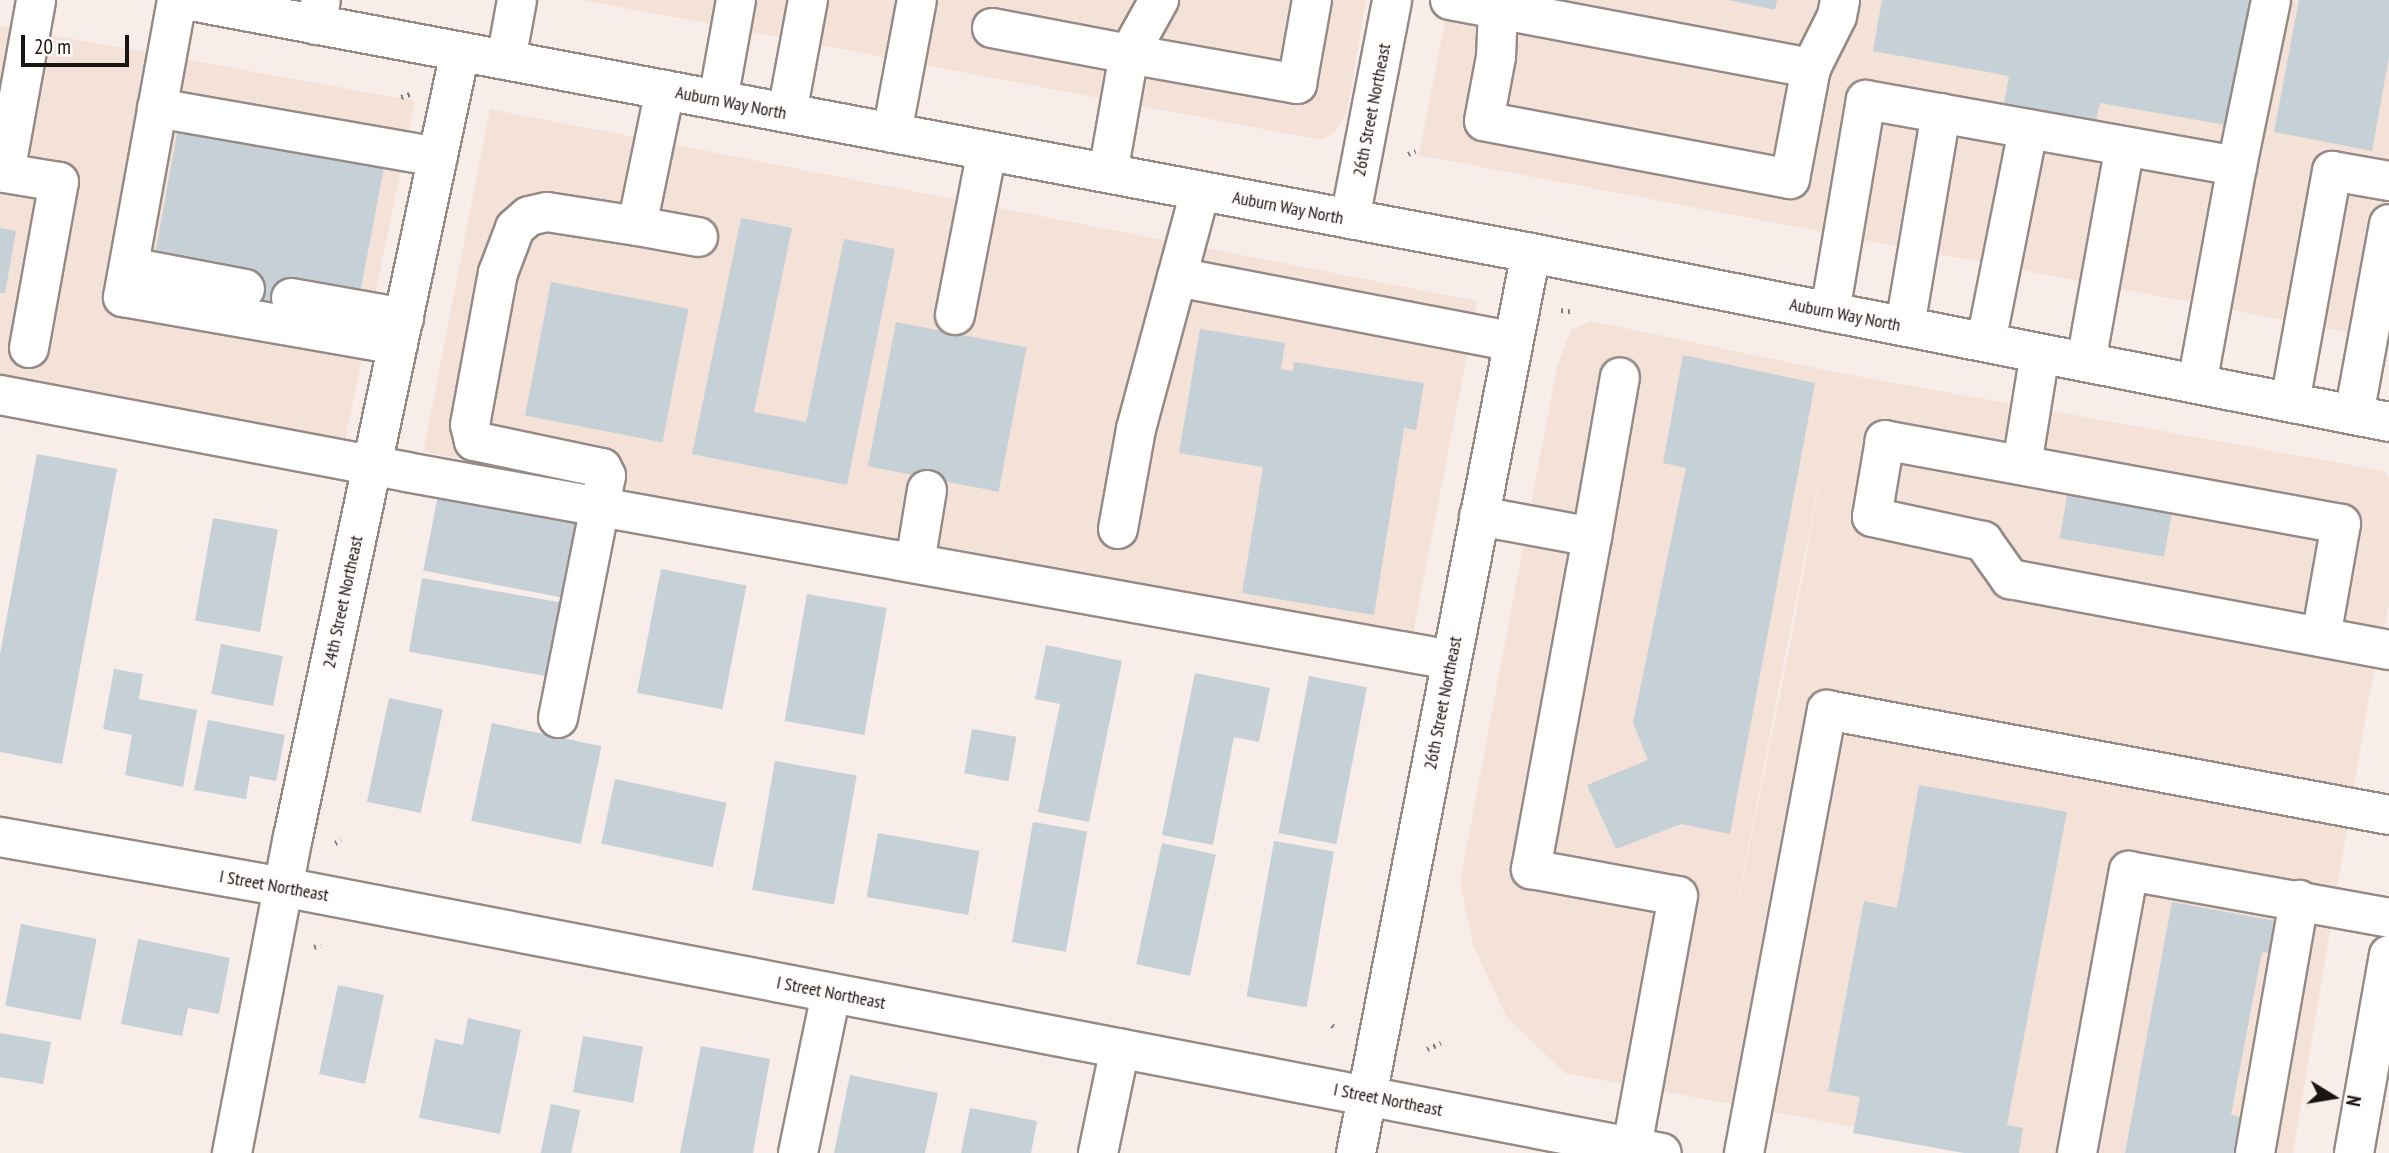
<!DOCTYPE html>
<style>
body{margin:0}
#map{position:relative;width:2389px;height:1153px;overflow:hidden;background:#f8ede8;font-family:"PT Sans Narrow",sans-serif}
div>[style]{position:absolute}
.built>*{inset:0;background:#f4e1d8;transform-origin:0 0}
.building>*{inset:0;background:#c6d0d7;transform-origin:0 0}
.path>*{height:4.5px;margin-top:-2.25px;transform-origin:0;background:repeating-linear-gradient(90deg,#837c78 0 2px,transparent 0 7px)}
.roads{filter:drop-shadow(2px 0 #958a86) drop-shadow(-2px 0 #958a86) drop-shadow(0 2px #958a86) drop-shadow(0 -2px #958a86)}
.minor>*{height:38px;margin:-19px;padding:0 19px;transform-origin:19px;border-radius:19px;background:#fff}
.major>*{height:38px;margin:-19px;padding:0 19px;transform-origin:19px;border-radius:19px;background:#fff}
span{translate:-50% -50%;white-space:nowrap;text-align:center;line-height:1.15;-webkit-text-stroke:7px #fffcfb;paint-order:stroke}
.street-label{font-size:18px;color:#181513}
.north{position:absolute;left:2298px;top:1062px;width:70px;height:70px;-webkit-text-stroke:5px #fffcfb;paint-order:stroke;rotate:101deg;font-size:19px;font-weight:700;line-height:28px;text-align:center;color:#181513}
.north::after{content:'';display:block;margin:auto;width:24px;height:32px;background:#181513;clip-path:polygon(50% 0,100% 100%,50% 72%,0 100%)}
.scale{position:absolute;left:21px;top:35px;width:108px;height:32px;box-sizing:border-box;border:4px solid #181513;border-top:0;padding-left:9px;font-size:21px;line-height:24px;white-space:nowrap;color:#181513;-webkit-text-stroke:5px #fffcfb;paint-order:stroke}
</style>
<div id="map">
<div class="built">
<i style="clip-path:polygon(583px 0,1366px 0,1347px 111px,1336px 131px,1321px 140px)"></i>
<i style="clip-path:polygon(1449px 0,2389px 0,2389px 340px,1419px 155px)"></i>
<i style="clip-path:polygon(0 26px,415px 101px,345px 440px,0 377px)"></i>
<i style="left:490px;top:109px;width:1006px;height:349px;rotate:11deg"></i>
<i style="clip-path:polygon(evenodd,1591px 321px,1840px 373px,2384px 471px,2389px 477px,2389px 604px,2370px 691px,2293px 1153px,1995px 1153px,1565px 1073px,1507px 1018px,1473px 945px,1460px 882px,1557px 367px,1571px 330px,1591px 321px,1825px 450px,1794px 625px,1728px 952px,1728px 951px,1825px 450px)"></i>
</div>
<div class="building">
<i style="clip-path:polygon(1728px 0,1777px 0,1775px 10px)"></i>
<i style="clip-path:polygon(1882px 0,2249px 0,2226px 125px,2100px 103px,2096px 120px,2004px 103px,2009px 76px,1873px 51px)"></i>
<i style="clip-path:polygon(2299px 0,2389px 0,2389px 57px,2372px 151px,2274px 132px)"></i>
<i style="clip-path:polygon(178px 128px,384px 167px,359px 299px,287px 321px,154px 260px)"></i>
<i style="clip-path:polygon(741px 218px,792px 228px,754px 412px,806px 422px,844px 239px,895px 249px,847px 485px,692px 454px)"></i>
<i style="clip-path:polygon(0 228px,16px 231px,5px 293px,0 293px)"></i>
<i style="left:551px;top:282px;width:140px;height:136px;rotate:11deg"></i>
<i style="left:896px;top:322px;width:133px;height:147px;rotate:11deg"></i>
<i style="clip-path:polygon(1200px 329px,1285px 343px,1281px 369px,1293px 371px,1294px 362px,1424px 383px,1416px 430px,1404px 428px,1374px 615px,1242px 593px,1263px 467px,1179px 453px)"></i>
<i style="clip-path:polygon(1683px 355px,1815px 383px,1730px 834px,1681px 824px,1616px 849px,1587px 785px,1648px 760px,1633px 723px,1686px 468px,1663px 463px)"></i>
<i style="clip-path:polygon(37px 454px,117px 469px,62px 764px,0 752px,0 654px)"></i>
<i style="left:2068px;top:491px;width:106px;height:48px;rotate:10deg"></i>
<i style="left:438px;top:495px;width:151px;height:77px;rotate:11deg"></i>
<i style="left:213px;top:518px;width:66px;height:104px;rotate:10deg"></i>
<i style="left:661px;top:569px;width:87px;height:126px;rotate:11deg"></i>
<i style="left:422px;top:578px;width:150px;height:75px;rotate:10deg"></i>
<i style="left:807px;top:594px;width:81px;height:129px;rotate:10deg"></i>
<i style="left:221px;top:644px;width:63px;height:51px;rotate:11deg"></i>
<i style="clip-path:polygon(1046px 645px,1122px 661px,1089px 822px,1038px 812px,1060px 704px,1035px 699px)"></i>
<i style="clip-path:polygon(114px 669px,143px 674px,139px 699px,197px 710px,183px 787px,125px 775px,132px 735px,103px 729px)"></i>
<i style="clip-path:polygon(1195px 673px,1270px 688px,1259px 742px,1234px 737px,1213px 845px,1162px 835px)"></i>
<i style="left:1309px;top:676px;width:59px;height:160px;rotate:11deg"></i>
<i style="left:389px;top:698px;width:55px;height:106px;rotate:12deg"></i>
<i style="clip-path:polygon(208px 720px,285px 735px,276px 781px,250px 776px,246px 799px,194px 790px)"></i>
<i style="left:492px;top:723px;width:112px;height:100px;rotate:12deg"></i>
<i style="left:972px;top:729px;width:45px;height:45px;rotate:10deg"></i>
<i style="left:775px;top:761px;width:83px;height:131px;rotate:10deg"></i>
<i style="left:615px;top:779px;width:114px;height:66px;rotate:12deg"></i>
<i style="clip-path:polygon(1919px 785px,2067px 812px,2007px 1125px,2023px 1128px,2019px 1153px,1964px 1153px,1853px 1133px,1860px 1097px,1828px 1091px,1864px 901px,1897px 908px)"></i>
<i style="left:1033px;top:822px;width:55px;height:122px;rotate:10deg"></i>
<i style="left:878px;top:833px;width:103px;height:65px;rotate:10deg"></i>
<i style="left:1274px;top:841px;width:61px;height:158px;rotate:10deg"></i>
<i style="left:1162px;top:843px;width:55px;height:124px;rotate:12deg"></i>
<i style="clip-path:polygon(2172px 902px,2276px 921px,2270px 953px,2262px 952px,2231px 1115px,2257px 1120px,2251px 1153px,2125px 1153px)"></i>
<i style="left:21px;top:924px;width:77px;height:83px;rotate:11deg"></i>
<i style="clip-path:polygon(138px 939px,230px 958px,219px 1014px,188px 1008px,182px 1036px,121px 1024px)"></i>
<i style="left:338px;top:985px;width:47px;height:91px;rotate:12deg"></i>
<i style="clip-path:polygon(468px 1018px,521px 1030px,500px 1134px,419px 1118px,435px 1039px,463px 1045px)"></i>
<i style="clip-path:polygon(0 1033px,51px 1042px,43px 1084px,0 1077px)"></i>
<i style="left:583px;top:1036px;width:61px;height:57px;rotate:10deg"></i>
<i style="clip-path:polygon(701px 1046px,770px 1059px,753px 1153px,680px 1153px)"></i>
<i style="clip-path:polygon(850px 1075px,938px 1093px,925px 1153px,834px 1153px)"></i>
<i style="left:551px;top:1104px;width:30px;height:50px;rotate:12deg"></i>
<i style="clip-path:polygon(970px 1108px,1037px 1121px,1031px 1153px,961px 1153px)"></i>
</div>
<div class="path">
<i style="left:401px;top:97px;width:13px;rotate:-18deg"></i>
<i style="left:1408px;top:154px;width:8px;rotate:-23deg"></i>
<i style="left:1561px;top:310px;width:12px;rotate:9deg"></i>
<i style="left:335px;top:843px;width:7px;rotate:-27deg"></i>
<i style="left:314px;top:947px;width:7px;rotate:-16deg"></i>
<i style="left:1332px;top:1025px;width:5px;rotate:37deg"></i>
<i style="left:1427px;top:1049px;width:15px;rotate:-23deg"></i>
</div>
<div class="roads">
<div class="minor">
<i style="left:177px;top:0;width:302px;rotate:100.3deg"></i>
<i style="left:123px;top:297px;width:279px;rotate:9.9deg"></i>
<i style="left:1450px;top:0;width:49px;rotate:10.6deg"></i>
<i style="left:1498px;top:9px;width:319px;rotate:10.7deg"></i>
<i style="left:1811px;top:68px;width:113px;rotate:100.7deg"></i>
<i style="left:1790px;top:179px;width:311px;rotate:-169.3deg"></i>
<i style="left:1484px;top:121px;width:65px;rotate:-79.4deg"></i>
<i style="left:1496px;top:57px;width:48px;rotate:-87.6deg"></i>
<i style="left:1498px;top:9px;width:9px;rotate:-84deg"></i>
<i style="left:316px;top:25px;width:25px;rotate:-79deg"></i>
<i style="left:992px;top:28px;width:139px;rotate:10.7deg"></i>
<i style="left:1129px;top:54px;width:62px;rotate:-60.9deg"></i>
<i style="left:506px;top:60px;width:61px;rotate:-79.6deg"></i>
<i style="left:1811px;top:68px;width:58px;rotate:-63.4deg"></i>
<i style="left:1837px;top:16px;width:16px;rotate:-79deg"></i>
<i style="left:718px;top:100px;width:102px;rotate:-79.8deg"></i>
<i style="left:157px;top:108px;width:285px;rotate:9.9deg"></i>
<i style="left:787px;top:113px;width:115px;rotate:-79.5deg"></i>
<i style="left:892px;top:133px;width:135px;rotate:-79.4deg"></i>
<i style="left:2237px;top:166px;width:169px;rotate:-78.4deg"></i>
<i style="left:1108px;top:173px;width:121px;rotate:-80deg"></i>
<i style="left:1129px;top:54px;width:171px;rotate:10.1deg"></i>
<i style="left:1297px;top:84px;width:85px;rotate:-79.9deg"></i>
<i style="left:1350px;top:219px;width:223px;rotate:-79.1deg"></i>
<i style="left:637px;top:226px;width:62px;rotate:10.2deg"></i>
<i style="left:129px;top:267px;width:118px;rotate:10.7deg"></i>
<i style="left:1177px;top:277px;width:342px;rotate:10.9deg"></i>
<i style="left:291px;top:298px;width:115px;rotate:10deg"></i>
<i style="left:1830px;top:312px;width:215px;rotate:-80.4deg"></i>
<i style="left:1866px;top:100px;width:377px;rotate:10.1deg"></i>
<i style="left:2237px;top:166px;width:221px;rotate:100.4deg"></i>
<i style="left:955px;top:315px;width:167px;rotate:-79deg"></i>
<i style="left:1905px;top:326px;width:216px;rotate:-80.4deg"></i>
<i style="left:1986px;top:342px;width:217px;rotate:-78.8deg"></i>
<i style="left:29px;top:348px;width:169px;rotate:-79.8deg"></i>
<i style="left:59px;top:182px;width:55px;rotate:-170.5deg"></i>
<i style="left:5px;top:173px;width:176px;rotate:-79.8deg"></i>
<i style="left:2086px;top:362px;width:219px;rotate:-79.8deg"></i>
<i style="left:0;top:395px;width:413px;rotate:10.7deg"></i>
<i style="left:406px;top:472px;width:1062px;rotate:10.2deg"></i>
<i style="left:2290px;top:402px;width:235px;rotate:-79.7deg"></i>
<i style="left:2332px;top:171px;width:58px;rotate:10deg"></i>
<i style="left:2354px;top:415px;width:194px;rotate:-79.6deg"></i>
<i style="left:2022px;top:465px;width:113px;rotate:-80.9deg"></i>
<i style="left:1479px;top:516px;width:115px;rotate:10.5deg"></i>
<i style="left:1592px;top:537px;width:338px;rotate:100.4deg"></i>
<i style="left:1531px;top:869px;width:149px;rotate:10.4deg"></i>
<i style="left:1678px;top:896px;width:255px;rotate:100.4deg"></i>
<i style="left:1118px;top:529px;width:102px;rotate:-79.8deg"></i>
<i style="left:1136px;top:429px;width:246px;rotate:-74.9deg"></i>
<i style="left:1592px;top:537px;width:162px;rotate:-80.1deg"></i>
<i style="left:915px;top:563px;width:74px;rotate:-80.7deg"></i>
<i style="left:2321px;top:637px;width:115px;rotate:-80deg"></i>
<i style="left:2341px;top:524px;width:464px;rotate:-169.6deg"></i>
<i style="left:1885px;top:440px;width:78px;rotate:99.6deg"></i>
<i style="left:1872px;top:517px;width:114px;rotate:12.2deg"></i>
<i style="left:1983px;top:541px;width:47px;rotate:54.6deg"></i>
<i style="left:2010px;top:579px;width:386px;rotate:10.6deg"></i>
<i style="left:558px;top:718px;width:247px;rotate:-78.8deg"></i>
<i style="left:606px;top:476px;width:9px;rotate:-117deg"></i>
<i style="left:602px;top:468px;width:131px;rotate:-168.1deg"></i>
<i style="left:474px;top:441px;width:16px;rotate:-104deg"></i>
<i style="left:470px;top:425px;width:155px;rotate:-79.6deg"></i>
<i style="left:498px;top:273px;width:48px;rotate:-69.3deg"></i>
<i style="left:515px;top:228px;width:18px;rotate:-41deg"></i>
<i style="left:529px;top:216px;width:18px;rotate:-13deg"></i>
<i style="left:547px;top:212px;width:91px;rotate:8.8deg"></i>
<i style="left:637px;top:226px;width:139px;rotate:-78.4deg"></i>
<i style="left:0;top:837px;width:287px;rotate:10deg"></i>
<i style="left:283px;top:887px;width:1404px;rotate:10.92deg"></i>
<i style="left:232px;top:1153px;width:322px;rotate:-79.1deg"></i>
<i style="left:293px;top:837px;width:803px;rotate:-77.99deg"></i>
<i style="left:798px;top:1153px;width:163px;rotate:-78.3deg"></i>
<i style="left:1098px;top:1153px;width:107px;rotate:-78.2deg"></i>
<i style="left:1356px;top:1153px;width:917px;rotate:-79deg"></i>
<i style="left:1744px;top:1153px;width:451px;rotate:-79.4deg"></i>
<i style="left:1827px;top:710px;width:572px;rotate:10.58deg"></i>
<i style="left:2077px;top:1153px;width:287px;rotate:-79.6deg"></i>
<i style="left:2129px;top:871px;width:264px;rotate:10.2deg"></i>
<i style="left:2255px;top:1153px;width:257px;rotate:-80.1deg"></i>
<i style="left:2354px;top:1153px;width:201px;rotate:-80deg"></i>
</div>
<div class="major">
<i style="left:186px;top:0;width:1369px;rotate:10.65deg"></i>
<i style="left:1531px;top:253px;width:874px;rotate:11.14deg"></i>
</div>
</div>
<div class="street-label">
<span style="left:731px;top:103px;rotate:11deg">Auburn Way North</span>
<span style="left:1372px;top:110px;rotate:-79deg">26th Street Northeast</span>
<span style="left:1288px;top:208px;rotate:11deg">Auburn Way North</span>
<span style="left:1845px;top:315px;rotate:11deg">Auburn Way North</span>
<span style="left:343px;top:602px;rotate:-78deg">24th Street Northeast</span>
<span style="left:1443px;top:703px;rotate:-79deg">26th Street Northeast</span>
<span style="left:274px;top:886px;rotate:10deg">I Street Northeast</span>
<span style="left:831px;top:993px;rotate:11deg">I Street Northeast</span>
<span style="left:1388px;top:1100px;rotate:11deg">I Street Northeast</span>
</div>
<div class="north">N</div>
<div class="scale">20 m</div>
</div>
